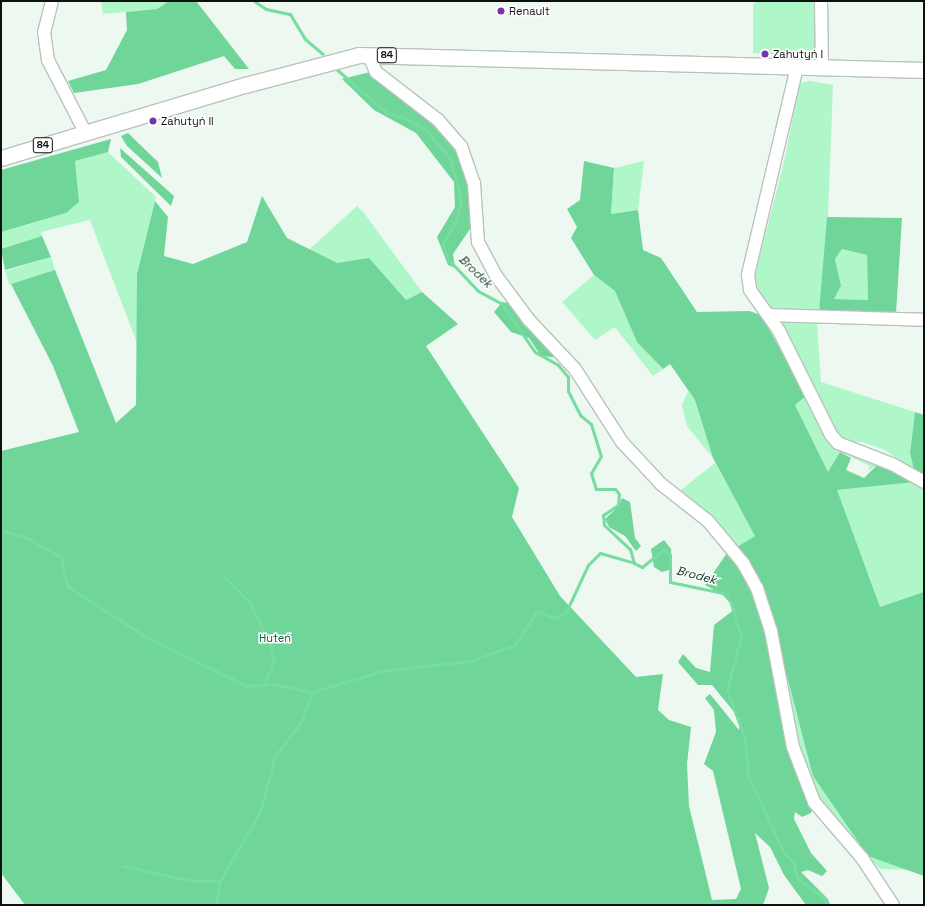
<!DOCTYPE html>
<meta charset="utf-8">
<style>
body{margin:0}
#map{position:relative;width:925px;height:906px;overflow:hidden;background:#edf8f0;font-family:"Space Grotesk",sans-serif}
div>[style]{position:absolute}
.green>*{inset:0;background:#aff6c9;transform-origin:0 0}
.forest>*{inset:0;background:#6fd599}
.stream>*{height:3px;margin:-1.5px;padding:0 1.5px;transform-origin:1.5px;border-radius:1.5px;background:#76dc9f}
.roads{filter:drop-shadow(1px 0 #b9c3bc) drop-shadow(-1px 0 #b9c3bc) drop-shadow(0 1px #b9c3bc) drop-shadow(0 -1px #b9c3bc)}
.minor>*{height:12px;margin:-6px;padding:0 6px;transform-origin:6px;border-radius:6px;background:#fff}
.major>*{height:15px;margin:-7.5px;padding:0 7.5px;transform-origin:7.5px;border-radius:7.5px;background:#fff}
.dots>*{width:11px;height:11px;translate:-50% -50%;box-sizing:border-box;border:2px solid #fff;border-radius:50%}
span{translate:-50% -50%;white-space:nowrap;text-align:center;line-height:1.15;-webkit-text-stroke:3px #fff;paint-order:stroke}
.shield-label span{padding:1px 3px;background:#fff;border:1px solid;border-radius:3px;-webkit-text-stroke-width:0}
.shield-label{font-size:10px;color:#0d110e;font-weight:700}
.poi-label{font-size:11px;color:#0d110e}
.left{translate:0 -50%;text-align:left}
.park-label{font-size:11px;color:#0e5c36}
.water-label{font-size:12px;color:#0f3a23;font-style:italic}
.frame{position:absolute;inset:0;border:2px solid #0d110e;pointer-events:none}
</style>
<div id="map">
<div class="green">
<i style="clip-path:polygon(101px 1px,169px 1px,157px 9px,103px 14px)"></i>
<i style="clip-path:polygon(758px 1px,817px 1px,818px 57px,753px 53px,753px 4px)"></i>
<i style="clip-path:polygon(810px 81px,833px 85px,827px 244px,819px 313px,772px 310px,755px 291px,754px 278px,783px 166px,800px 83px)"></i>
<i style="clip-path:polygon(108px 152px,156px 197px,137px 274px,137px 343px,90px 220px,41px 232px,42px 236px,1px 249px,1px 232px,66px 213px,78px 202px,75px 161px)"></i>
<i style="clip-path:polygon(644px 161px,638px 210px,611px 214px,614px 168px)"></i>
<i style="clip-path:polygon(357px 206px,364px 213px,422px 292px,406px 300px,369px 259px,337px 263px,309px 250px)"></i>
<i style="clip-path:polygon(842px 249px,867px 255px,868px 300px,834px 299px,841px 286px,835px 259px)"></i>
<i style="left:51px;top:257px;width:14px;height:48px;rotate:73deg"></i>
<i style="clip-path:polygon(594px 275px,615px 291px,637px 342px,663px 369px,653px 376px,615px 327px,595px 340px,562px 302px)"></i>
<i style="clip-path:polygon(784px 320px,817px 324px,821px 382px,915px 412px,910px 453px,914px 470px,885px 450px,862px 442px,844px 442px,836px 437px,782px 331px)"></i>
<i style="clip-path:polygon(688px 391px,695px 400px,713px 458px,687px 426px,682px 405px)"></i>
<i style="clip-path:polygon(806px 396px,829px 438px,878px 464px,868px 471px,870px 466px,840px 452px,828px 472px,795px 405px)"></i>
<i style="clip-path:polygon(715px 463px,756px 536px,737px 547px,677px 493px)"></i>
<i style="clip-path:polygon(915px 482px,924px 487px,924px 870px,880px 869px,837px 826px,801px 773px,779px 649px,837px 490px)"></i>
</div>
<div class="forest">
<i style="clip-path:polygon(169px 1px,196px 1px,249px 69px,235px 69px,224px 56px,138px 84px,74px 93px,68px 81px,106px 70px,127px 30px,126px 12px,157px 9px)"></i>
<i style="clip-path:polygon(370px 72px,456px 143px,471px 182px,472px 226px,453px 254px,455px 268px,448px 265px,437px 237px,455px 207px,454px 182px,416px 133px,374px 110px,342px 79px)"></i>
<i style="clip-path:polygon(128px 133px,158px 162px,162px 178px,127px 146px,121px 136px)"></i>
<i style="clip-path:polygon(111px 139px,108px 152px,75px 161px,79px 202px,66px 213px,1px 232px,1px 170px)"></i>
<i style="clip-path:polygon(120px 148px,174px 196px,171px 206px,121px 157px)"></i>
<i style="clip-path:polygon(584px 161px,614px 168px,611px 214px,638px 210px,643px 250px,661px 258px,697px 312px,749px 311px,761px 315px,806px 396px,795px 405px,828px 472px,840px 452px,851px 458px,846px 470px,864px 478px,878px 464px,915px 482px,837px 490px,880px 607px,924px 592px,924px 876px,868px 856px,813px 776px,777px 637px,737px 547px,755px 536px,713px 458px,695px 400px,670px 364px,663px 369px,637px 342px,615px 291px,594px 275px,571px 238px,577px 227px,567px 209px,580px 200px)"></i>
<i style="clip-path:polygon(262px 196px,287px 238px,337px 263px,369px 258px,406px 300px,422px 292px,458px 324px,426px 346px,519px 488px,512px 517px,560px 596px,636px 677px,663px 674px,658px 710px,669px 720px,691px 727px,687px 764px,689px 806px,712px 900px,736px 899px,741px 889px,713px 771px,704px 764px,716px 732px,714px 710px,705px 698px,710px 694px,739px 730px,740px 719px,712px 685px,698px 685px,678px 662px,683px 654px,696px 668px,710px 672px,714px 625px,735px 609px,723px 595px,705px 585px,729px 550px,750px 581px,762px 612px,813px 806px,811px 813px,802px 817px,795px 812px,794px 819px,811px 853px,827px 871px,822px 876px,808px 870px,801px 872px,828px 899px,830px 905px,806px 905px,784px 875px,770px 847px,755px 833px,769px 888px,763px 905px,25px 905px,1px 873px,1px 451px,79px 432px,53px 366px,11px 284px,55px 270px,116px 423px,136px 405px,137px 274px,155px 201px,168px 217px,164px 256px,193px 264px,247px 242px)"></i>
<i style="clip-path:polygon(evenodd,827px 217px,902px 218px,896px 313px,819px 313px,827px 217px,842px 249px,867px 255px,868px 300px,834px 299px,841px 286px,835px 259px,842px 249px)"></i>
<i style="clip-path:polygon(42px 236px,51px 257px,5px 270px,1px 249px)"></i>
<i style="clip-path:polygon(502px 302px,514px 304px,561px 358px,541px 356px,529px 338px,511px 332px,494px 312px)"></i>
<i style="clip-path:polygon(915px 412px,924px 415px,924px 476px,914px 470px,910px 453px)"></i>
<i style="clip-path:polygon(622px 498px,630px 502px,635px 538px,641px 546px,636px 551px,625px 536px,609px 527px,605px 519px,619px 506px)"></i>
<i style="clip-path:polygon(664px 540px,671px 549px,672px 569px,662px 572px,654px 567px,651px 549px)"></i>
</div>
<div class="stream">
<i style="left:254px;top:1px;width:14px;rotate:34deg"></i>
<i style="left:266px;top:9px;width:25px;rotate:12deg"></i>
<i style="left:290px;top:14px;width:29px;rotate:59deg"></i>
<i style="left:305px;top:39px;width:23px;rotate:40deg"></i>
<i style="left:335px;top:68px;width:69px;rotate:40.9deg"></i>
<i style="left:387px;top:113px;width:21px;rotate:17deg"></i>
<i style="left:407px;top:119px;width:23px;rotate:31deg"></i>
<i style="left:427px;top:131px;width:38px;rotate:50deg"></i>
<i style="left:451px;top:160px;width:41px;rotate:76deg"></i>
<i style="left:461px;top:200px;width:19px;rotate:102deg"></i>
<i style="left:457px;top:219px;width:28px;rotate:120deg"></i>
<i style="left:443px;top:243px;width:17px;rotate:73deg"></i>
<i style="left:448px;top:259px;width:44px;rotate:46.8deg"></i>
<i style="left:478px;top:291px;width:27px;rotate:28deg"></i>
<i style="left:502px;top:304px;width:58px;rotate:55.5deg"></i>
<i style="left:535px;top:352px;width:26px;rotate:29deg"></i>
<i style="left:558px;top:365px;width:16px;rotate:50deg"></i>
<i style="left:568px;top:377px;width:14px;rotate:90deg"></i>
<i style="left:568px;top:391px;width:27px;rotate:63deg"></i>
<i style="left:580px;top:415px;width:14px;rotate:39deg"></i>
<i style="left:591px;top:424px;width:34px;rotate:73deg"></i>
<i style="left:601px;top:456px;width:20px;rotate:120deg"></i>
<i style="left:591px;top:473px;width:17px;rotate:73deg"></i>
<i style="left:596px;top:489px;width:19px"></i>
<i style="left:615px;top:489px;width:6px;rotate:51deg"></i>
<i style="left:619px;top:494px;width:11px;rotate:95deg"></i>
<i style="left:618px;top:505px;width:18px;rotate:146deg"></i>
<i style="left:603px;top:515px;width:10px;rotate:84deg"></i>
<i style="left:604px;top:525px;width:35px;rotate:43deg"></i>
<i style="left:630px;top:549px;width:15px;rotate:74deg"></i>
<i style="left:634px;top:563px;width:9px;rotate:27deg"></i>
<i style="left:642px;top:567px;width:28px;rotate:-39deg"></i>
<i style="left:664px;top:549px;width:8px;rotate:45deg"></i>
<i style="left:670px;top:555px;width:27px;rotate:90deg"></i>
<i style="left:670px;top:582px;width:59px;rotate:11.7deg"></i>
<i style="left:728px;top:594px;width:44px;rotate:72.8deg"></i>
<i style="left:741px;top:636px;width:56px;rotate:104.5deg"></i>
<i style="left:727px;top:690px;width:52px;rotate:69.8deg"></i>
<i style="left:745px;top:739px;width:36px;rotate:85deg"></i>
<i style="left:748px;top:775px;width:84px;rotate:65.3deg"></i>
<i style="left:783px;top:851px;width:16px;rotate:47deg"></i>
<i style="left:794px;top:863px;width:15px;rotate:79deg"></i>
<i style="left:797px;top:878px;width:34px;rotate:36deg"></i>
<i style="left:825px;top:898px;width:7px;rotate:82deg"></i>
<i style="left:1px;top:530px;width:29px;rotate:18deg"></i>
<i style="left:29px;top:539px;width:37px;rotate:29deg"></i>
<i style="left:61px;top:557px;width:30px;rotate:78deg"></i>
<i style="left:67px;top:586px;width:94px;rotate:32.8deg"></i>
<i style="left:146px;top:637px;width:112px;rotate:25.9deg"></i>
<i style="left:247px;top:686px;width:26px;rotate:-4deg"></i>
<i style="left:273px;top:684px;width:40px;rotate:12deg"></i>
<i style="left:312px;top:692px;width:73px;rotate:-16.7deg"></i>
<i style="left:382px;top:671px;width:89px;rotate:-6.5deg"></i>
<i style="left:470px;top:661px;width:48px;rotate:-19.6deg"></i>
<i style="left:515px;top:645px;width:40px;rotate:-57.1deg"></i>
<i style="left:537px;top:611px;width:18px;rotate:22deg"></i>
<i style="left:554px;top:618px;width:13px;rotate:-27deg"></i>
<i style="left:566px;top:612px;width:52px;rotate:-64.9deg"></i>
<i style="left:588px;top:565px;width:17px;rotate:-45deg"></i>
<i style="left:600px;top:553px;width:35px;rotate:16deg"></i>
<i style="left:224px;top:577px;width:37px;rotate:45deg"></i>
<i style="left:250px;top:603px;width:46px;rotate:64deg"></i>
<i style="left:270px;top:644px;width:15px;rotate:74deg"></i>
<i style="left:274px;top:658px;width:28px;rotate:109deg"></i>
<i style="left:123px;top:866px;width:65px;rotate:12.5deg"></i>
<i style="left:186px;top:880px;width:34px;rotate:2deg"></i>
<i style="left:220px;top:881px;width:80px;rotate:-59.9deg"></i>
<i style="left:260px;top:812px;width:58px;rotate:-75deg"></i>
<i style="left:275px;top:756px;width:44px;rotate:-52.4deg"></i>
<i style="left:302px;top:721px;width:31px;rotate:-71deg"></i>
<i style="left:216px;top:905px;width:24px;rotate:-81deg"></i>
</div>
<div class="roads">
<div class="minor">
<i style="left:52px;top:1px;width:32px;rotate:104deg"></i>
<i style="left:44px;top:32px;width:28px;rotate:82deg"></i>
<i style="left:48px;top:60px;width:81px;rotate:62.8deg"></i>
<i style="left:821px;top:1px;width:67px;rotate:89.1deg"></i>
<i style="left:369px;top:55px;width:18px;rotate:68deg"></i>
<i style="left:376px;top:72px;width:78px;rotate:37.7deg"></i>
<i style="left:438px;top:120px;width:35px;rotate:49deg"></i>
<i style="left:461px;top:146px;width:39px;rotate:71deg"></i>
<i style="left:474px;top:183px;width:59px;rotate:86.1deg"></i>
<i style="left:478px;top:242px;width:40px;rotate:62deg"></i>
<i style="left:497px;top:277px;width:54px;rotate:53.3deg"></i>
<i style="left:529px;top:320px;width:67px;rotate:46.8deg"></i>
<i style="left:575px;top:369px;width:87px;rotate:57.2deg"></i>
<i style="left:622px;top:442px;width:57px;rotate:47.1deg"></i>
<i style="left:661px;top:484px;width:60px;rotate:38.2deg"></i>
<i style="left:708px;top:521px;width:55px;rotate:50.2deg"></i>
<i style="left:743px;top:563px;width:29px;rotate:61deg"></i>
<i style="left:757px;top:588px;width:45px;rotate:72deg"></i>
<i style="left:771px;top:631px;width:118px;rotate:79.3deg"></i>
<i style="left:793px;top:747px;width:59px;rotate:69.1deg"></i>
<i style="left:814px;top:802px;width:74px;rotate:49.4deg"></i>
<i style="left:862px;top:858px;width:56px;rotate:56.6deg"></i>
<i style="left:797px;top:67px;width:214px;rotate:103.3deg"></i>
<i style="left:748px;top:275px;width:15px;rotate:82deg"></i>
<i style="left:750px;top:290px;width:50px;rotate:54.7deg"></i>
<i style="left:779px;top:331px;width:116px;rotate:63.4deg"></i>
<i style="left:831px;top:435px;width:11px;rotate:49deg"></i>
<i style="left:838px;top:443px;width:58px;rotate:21.3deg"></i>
<i style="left:892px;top:464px;width:37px;rotate:29deg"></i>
<i style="left:769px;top:315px;width:155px;rotate:1.8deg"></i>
</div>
<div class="major">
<i style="left:1px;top:158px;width:255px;rotate:-16.7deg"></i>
<i style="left:245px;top:85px;width:118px;rotate:-14.7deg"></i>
<i style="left:359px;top:55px;width:565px;rotate:1.52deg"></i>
</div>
</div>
<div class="dots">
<i style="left:501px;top:11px;background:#7534a9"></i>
<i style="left:765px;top:54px;background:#7534a9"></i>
<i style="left:153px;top:121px;background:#7534a9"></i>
</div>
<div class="shield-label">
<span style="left:387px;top:55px">84</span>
<span style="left:43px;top:145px">84</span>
</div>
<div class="poi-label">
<span class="left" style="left:509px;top:11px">Renault</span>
<span class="left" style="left:773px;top:54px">Zahutyń I</span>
<span class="left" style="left:161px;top:121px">Zahutyń II</span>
</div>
<div class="park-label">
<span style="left:275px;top:638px">Huteń</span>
</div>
<div class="water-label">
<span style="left:475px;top:272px;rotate:44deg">Brodek</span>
<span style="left:696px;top:576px;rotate:14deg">Brodek</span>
</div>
<div class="frame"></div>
</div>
